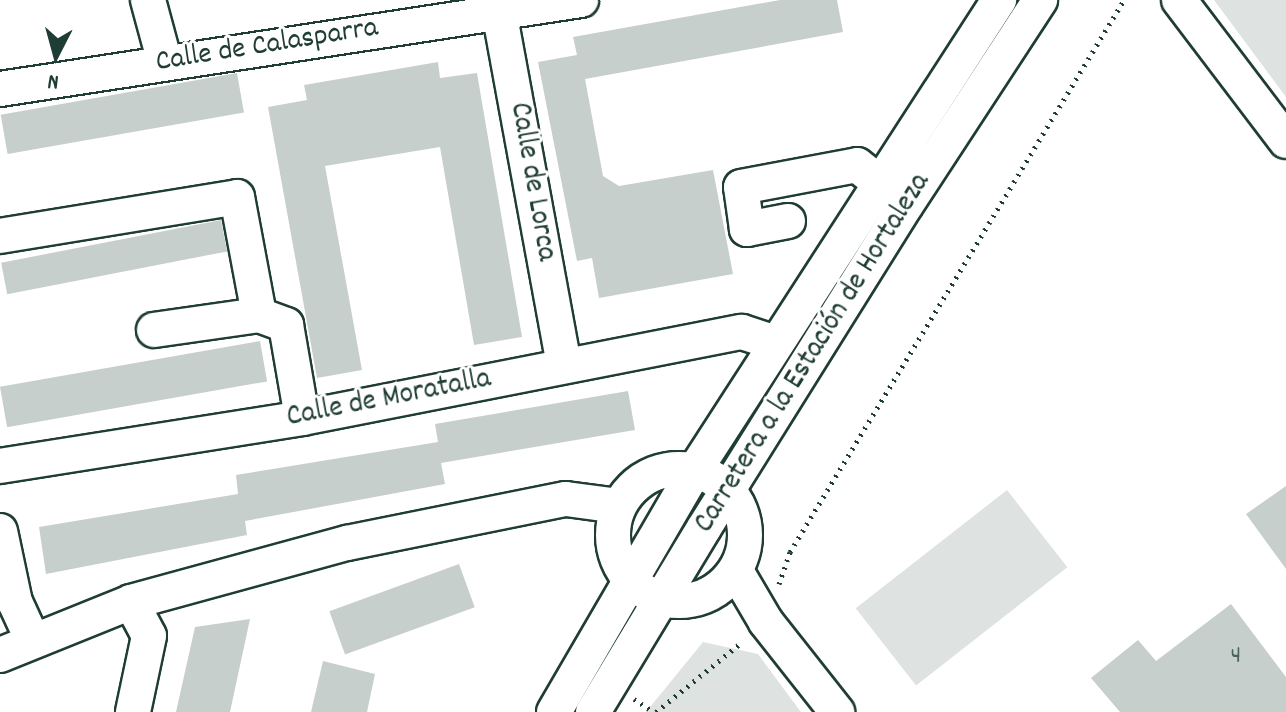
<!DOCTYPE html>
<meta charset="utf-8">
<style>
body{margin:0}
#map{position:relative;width:1286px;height:712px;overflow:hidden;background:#fff;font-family:Dekko,sans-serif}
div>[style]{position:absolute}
.green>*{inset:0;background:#dee3e2;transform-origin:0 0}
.building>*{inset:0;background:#c7cfcc;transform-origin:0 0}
.path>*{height:5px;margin-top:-2.5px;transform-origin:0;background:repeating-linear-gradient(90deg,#1f3d34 0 2px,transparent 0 8px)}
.roads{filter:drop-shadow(2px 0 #1f3d34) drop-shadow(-2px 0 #1f3d34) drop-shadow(0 2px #1f3d34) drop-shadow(0 -2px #1f3d34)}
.minor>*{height:34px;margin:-17px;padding:0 17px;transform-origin:17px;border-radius:17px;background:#fff}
.minor>.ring{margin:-17px;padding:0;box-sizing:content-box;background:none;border:34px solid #fff;border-radius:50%}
span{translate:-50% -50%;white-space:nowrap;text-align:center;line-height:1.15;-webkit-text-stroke:6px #fff;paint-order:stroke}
.number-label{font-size:26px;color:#49625a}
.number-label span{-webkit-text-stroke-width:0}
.street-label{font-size:30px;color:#1f3d34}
.north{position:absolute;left:16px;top:16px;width:80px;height:80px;-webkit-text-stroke:6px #fff;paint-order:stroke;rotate:186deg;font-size:22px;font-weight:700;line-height:32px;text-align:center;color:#1f3d34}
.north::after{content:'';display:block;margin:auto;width:28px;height:36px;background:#1f3d34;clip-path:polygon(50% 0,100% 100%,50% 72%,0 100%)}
</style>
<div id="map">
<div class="green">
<i style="clip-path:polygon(1214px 0,1286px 0,1286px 97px)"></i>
<i style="left:1007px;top:490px;width:98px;height:192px;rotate:52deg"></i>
<i style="clip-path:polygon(703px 642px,758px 654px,801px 712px,646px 712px)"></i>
</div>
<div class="building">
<i style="clip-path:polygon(780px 0,837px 0,843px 32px,585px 79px,603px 176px,619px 186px,713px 170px,733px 274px,599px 298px,592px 258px,577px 261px,538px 62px,577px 55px,573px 37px)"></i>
<i style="clip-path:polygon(438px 62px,440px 78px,477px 73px,522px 337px,474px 345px,440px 147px,325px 166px,362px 370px,317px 378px,268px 107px,307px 100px,304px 85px)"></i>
<i style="left:237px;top:73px;width:40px;height:240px;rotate:80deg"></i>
<i style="left:221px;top:220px;width:32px;height:224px;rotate:79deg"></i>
<i style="left:260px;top:341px;width:41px;height:264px;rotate:80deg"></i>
<i style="clip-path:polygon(628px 391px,635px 430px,441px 463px,445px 484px,245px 521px,247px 535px,46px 574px,39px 527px,238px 494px,236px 475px,438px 442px,435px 424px)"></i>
<i style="clip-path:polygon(1286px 486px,1286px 569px,1246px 514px)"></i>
<i style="left:459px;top:564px;width:46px;height:138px;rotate:70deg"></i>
<i style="clip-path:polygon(1231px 604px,1286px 677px,1286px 712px,1120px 712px,1091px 678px,1138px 640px,1156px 661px)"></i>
<i style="clip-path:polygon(250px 619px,230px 712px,176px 712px,195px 627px)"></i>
<i style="clip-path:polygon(323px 661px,375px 674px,367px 712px,311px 712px)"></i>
</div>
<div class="path">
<i style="left:779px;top:584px;width:34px;rotate:-71deg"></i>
<i style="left:790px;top:552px;width:645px;rotate:-58.82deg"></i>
<i style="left:634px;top:699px;width:24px;rotate:33deg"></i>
<i style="left:656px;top:712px;width:111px;rotate:-39.1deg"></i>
</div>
<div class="roads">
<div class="minor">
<i style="left:148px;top:0;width:65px;rotate:74.9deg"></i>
<i style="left:497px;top:0;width:371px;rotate:79.6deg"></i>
<i style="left:1179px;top:0;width:177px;rotate:52.8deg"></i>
<i style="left:0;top:89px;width:588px;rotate:-8.71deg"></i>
<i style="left:788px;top:221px;width:42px;rotate:169deg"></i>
<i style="left:747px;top:229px;width:42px;rotate:-98.1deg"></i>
<i style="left:741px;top:187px;width:118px;rotate:-10.7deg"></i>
<i style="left:857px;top:165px;width:28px;rotate:38deg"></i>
<i style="left:0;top:236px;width:240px;rotate:-9.3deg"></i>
<i style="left:237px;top:197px;width:120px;rotate:79.4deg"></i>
<i style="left:259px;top:315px;width:29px;rotate:20deg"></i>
<i style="left:286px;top:325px;width:94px;rotate:80.2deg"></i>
<i style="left:154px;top:330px;width:106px;rotate:-8.1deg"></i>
<i style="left:0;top:466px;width:306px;rotate:-9deg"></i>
<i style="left:302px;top:418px;width:448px;rotate:-11.1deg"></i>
<i style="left:742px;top:332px;width:36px;rotate:18deg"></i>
<i class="ring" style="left:613px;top:469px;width:98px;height:98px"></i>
<i style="left:0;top:531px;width:73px;rotate:78.1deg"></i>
<i style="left:15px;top:602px;width:43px;rotate:65.2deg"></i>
<i style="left:736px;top:571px;width:59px;rotate:59.5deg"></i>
<i style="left:766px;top:622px;width:115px;rotate:51.7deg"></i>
<i style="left:131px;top:602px;width:38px;rotate:62deg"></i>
<i style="left:149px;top:636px;width:78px;rotate:101.9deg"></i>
<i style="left:0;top:655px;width:141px;rotate:-22deg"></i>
<i style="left:131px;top:602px;width:224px;rotate:-15.3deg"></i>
<i style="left:347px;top:543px;width:223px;rotate:-11.4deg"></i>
<i style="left:566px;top:499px;width:52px;rotate:7.7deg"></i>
<i style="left:554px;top:712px;width:280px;rotate:-59.8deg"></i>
<i style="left:695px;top:470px;width:560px;rotate:-57.1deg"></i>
<i style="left:593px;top:712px;width:215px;rotate:-58.9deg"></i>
<i style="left:704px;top:528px;width:381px;rotate:-58deg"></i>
<i style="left:906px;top:205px;width:245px;rotate:-56.8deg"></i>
</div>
</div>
<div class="number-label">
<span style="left:1236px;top:657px">4</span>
</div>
<div class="street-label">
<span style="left:267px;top:47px;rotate:-9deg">Calle de Calasparra</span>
<span style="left:531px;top:182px;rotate:80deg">Calle de Lorca</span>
<span style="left:814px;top:354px;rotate:-58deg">Carretera a la Estación de Hortaleza</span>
<span style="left:389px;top:400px;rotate:-11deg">Calle de Moratalla</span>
</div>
<div class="north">N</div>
</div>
